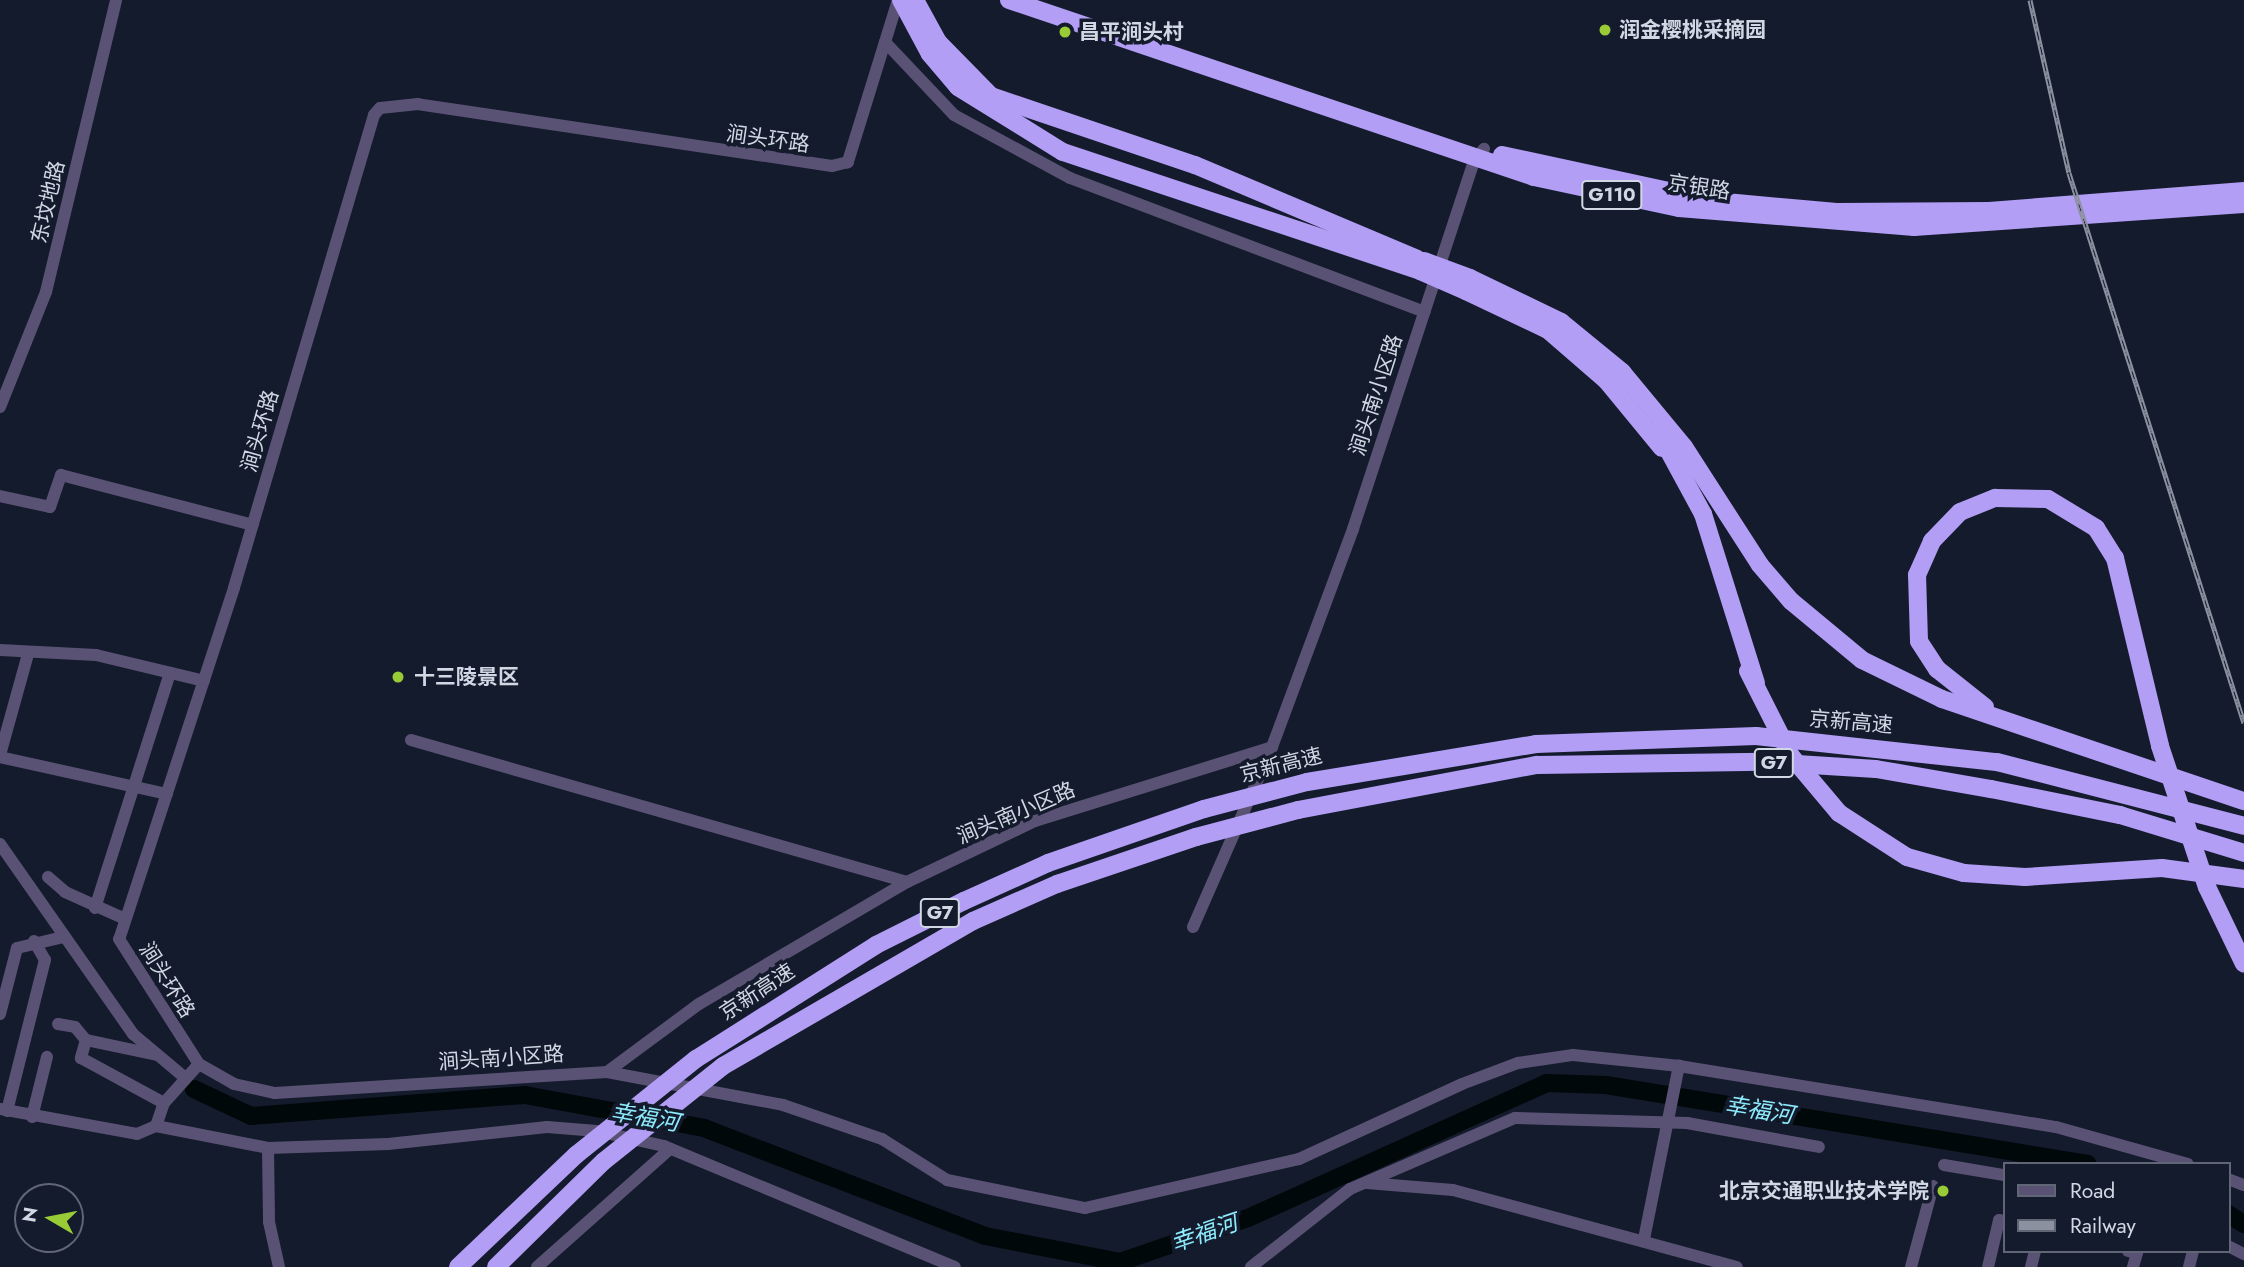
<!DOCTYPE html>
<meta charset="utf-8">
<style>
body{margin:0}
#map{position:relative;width:2244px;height:1267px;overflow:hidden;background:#141b2c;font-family:Jost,"Noto Sans SC",sans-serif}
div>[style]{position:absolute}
.river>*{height:18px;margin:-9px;padding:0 9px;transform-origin:9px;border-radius:9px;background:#00080a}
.minor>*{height:12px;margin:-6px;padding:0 6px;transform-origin:6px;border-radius:6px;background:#5a5275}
.highway>*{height:18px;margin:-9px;padding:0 9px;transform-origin:9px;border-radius:9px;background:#b29ef5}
.rail>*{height:5px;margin-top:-2.5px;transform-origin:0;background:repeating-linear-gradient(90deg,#141b2c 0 8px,#8b919f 0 16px);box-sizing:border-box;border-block:2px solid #8b919f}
.highway-bridge>*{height:18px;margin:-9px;padding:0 9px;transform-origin:9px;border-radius:9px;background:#b29ef5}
.dots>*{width:19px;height:19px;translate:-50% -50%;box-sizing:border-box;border:4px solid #141b2c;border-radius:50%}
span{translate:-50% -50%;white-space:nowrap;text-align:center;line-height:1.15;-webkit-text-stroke:7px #141b2c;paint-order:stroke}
.shield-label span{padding:2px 5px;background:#141b2c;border:2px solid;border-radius:5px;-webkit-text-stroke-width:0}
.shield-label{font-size:19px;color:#d2d7e4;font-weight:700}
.poi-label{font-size:21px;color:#d2d7e4;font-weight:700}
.left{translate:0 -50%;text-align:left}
.right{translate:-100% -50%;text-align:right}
.street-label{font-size:21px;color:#d2d7e4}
.water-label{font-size:23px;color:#8decfd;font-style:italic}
.legend{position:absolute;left:2003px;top:1162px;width:228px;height:91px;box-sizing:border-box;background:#141b2c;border:2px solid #606676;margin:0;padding:9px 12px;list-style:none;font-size:21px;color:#d2d7e4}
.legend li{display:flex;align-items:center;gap:14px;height:35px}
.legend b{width:35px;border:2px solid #606676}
.north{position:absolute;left:14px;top:1183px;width:70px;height:70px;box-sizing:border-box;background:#141b2c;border:2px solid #606676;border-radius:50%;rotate:280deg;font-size:19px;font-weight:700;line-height:28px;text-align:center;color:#d2d7e4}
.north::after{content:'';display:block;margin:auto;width:24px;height:32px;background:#99cb36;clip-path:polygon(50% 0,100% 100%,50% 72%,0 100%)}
</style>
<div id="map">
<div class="river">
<i style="left:194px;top:1089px;width:63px;rotate:25.3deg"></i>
<i style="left:251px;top:1116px;width:275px;rotate:-4.4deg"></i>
<i style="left:525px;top:1095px;width:182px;rotate:10.4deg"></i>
<i style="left:704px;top:1128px;width:301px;rotate:21deg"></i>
<i style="left:985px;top:1236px;width:137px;rotate:10.9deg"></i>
<i style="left:1120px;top:1262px;width:135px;rotate:-19deg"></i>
<i style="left:1248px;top:1218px;width:328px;rotate:-24.3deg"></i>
<i style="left:1547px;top:1083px;width:59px;rotate:1.9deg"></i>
<i style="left:1606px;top:1085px;width:488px;rotate:9.3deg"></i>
<i style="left:2228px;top:1214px;width:19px;rotate:32deg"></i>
</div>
<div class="minor">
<i style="left:898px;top:0;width:170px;rotate:107.2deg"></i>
<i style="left:848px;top:162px;width:16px;rotate:166deg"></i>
<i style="left:832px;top:166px;width:419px;rotate:-171.5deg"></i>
<i style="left:418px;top:104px;width:38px;rotate:174deg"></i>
<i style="left:380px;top:108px;width:9px;rotate:131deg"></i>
<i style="left:374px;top:115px;width:493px;rotate:106.5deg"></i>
<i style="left:234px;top:588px;width:369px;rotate:108.1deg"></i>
<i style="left:119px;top:939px;width:148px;rotate:57.4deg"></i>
<i style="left:199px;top:1064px;width:40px;rotate:29.7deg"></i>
<i style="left:234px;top:1084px;width:42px;rotate:12.4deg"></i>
<i style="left:275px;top:1093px;width:333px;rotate:-3.6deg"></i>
<i style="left:607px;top:1072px;width:114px;rotate:-36.5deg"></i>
<i style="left:699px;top:1004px;width:241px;rotate:-30.4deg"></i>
<i style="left:907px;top:882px;width:142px;rotate:-25.5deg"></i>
<i style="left:1035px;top:821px;width:248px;rotate:-17.3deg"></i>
<i style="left:1272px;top:747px;width:233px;rotate:-69.6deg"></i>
<i style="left:1353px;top:529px;width:385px;rotate:-71.8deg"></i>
<i style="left:1473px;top:163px;width:18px;rotate:-52deg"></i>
<i style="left:885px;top:42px;width:100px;rotate:46.6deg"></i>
<i style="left:954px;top:115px;width:132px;rotate:28.5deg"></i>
<i style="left:1070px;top:178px;width:379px;rotate:20.7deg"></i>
<i style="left:0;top:407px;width:124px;rotate:-68.2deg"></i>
<i style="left:46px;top:292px;width:300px;rotate:-76.5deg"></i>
<i style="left:0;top:496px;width:51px;rotate:12.4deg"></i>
<i style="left:50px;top:507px;width:34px;rotate:-71deg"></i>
<i style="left:61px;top:475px;width:198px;rotate:14.6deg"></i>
<i style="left:0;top:650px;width:96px;rotate:3deg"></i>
<i style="left:96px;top:655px;width:111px;rotate:13.5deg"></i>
<i style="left:411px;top:740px;width:516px;rotate:15.98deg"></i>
<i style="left:0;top:755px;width:105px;rotate:-74.5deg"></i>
<i style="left:0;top:757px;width:171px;rotate:12.5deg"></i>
<i style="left:0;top:844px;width:232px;rotate:55deg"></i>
<i style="left:133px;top:1034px;width:65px;rotate:40deg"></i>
<i style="left:48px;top:877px;width:23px;rotate:41deg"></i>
<i style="left:65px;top:892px;width:66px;rotate:24.2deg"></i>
<i style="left:95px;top:908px;width:247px;rotate:-72.3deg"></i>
<i style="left:1193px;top:927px;width:197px;rotate:-66.3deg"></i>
<i style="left:0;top:1014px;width:68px;rotate:-75.6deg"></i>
<i style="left:17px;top:948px;width:47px;rotate:-13.4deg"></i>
<i style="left:58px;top:1024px;width:17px;rotate:10deg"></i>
<i style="left:75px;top:1027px;width:17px;rotate:50deg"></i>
<i style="left:157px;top:1055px;width:73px;rotate:-168.1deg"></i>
<i style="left:86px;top:1040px;width:19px;rotate:106deg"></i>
<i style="left:81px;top:1058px;width:94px;rotate:28.5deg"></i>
<i style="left:607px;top:1072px;width:179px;rotate:10.6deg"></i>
<i style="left:783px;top:1105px;width:105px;rotate:19deg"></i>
<i style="left:882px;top:1139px;width:77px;rotate:32.2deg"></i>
<i style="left:947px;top:1180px;width:141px;rotate:11.5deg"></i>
<i style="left:1085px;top:1208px;width:220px;rotate:-12.9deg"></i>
<i style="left:1299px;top:1159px;width:179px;rotate:-24.7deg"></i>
<i style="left:1462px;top:1084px;width:60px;rotate:-20.6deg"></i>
<i style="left:1518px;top:1063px;width:56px;rotate:-8.3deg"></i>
<i style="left:1573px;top:1055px;width:107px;rotate:5.9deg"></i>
<i style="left:1679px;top:1066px;width:382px;rotate:9.2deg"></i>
<i style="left:2056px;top:1127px;width:137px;rotate:15.7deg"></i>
<i style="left:0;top:1109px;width:139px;rotate:10.3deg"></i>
<i style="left:137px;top:1134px;width:21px;rotate:-23deg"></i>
<i style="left:7px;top:1111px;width:156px;rotate:-75.9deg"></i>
<i style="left:45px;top:960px;width:22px;rotate:-120deg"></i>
<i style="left:32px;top:1117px;width:62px;rotate:-76deg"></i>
<i style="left:156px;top:1126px;width:114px;rotate:11.1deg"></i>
<i style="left:268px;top:1148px;width:74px;rotate:89.2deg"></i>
<i style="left:269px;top:1222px;width:46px;rotate:77.5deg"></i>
<i style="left:156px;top:1126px;width:24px;rotate:-71deg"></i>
<i style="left:164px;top:1103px;width:52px;rotate:-48.1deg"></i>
<i style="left:268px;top:1148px;width:120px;rotate:-1.9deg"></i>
<i style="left:388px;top:1144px;width:160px;rotate:-6.1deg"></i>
<i style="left:547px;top:1127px;width:50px;rotate:4.6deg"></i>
<i style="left:597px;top:1131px;width:69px;rotate:12.6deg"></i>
<i style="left:664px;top:1146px;width:315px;rotate:22.6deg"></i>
<i style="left:1944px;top:1165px;width:61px;rotate:9.5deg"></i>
<i style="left:2228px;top:1179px;width:17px;rotate:21deg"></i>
<i style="left:1367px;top:1183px;width:86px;rotate:4.7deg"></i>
<i style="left:1453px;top:1190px;width:294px;rotate:15.2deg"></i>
<i style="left:1644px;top:1239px;width:177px;rotate:-78.6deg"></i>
<i style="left:2228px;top:1246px;width:18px;rotate:27deg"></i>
<i style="left:2128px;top:1251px;width:9px;rotate:13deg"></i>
<i style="left:2137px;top:1253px;width:15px;rotate:106deg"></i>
<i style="left:537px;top:1267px;width:178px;rotate:-41.6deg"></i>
<i style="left:1251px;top:1267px;width:126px;rotate:-38.2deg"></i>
<i style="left:1350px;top:1189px;width:180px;rotate:-23.3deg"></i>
<i style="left:1515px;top:1118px;width:172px;rotate:1.7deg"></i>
<i style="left:1687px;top:1123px;width:134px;rotate:10.3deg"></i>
<i style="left:1911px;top:1267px;width:84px;rotate:-74.8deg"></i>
<i style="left:1988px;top:1267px;width:48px;rotate:-76.8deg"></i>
<i style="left:1999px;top:1220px;width:5px;rotate:11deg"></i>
<i style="left:2031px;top:1267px;width:16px;rotate:-76deg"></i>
<i style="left:2189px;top:1267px;width:16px;rotate:-76deg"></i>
</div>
<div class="highway">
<i style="left:901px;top:0;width:61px;rotate:61.8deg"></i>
<i style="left:930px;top:54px;width:43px;rotate:49.7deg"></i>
<i style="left:958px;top:87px;width:123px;rotate:31.8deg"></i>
<i style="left:1063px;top:152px;width:376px;rotate:18.4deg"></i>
<i style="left:915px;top:0;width:48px;rotate:61.3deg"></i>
<i style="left:938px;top:42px;width:76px;rotate:45.5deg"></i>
<i style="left:991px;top:96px;width:215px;rotate:18.7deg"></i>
<i style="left:1195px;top:165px;width:241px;rotate:22.9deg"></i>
<i style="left:1009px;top:0;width:554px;rotate:18.63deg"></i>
<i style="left:1534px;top:177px;width:148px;rotate:12.1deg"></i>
<i style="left:1679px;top:208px;width:236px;rotate:4.6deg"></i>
<i style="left:1914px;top:227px;width:331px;rotate:-4deg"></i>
<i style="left:1502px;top:155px;width:218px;rotate:12.2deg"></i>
<i style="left:1715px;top:201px;width:122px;rotate:5.2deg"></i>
<i style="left:1837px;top:212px;width:152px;rotate:-0.4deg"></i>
<i style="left:1989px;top:211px;width:256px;rotate:-4.5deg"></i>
<i style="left:1470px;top:278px;width:101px;rotate:25.8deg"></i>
<i style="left:1561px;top:322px;width:79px;rotate:39.3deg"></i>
<i style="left:1622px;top:372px;width:97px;rotate:50.4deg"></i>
<i style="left:1684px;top:447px;width:140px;rotate:57.2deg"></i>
<i style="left:1760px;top:565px;width:48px;rotate:49.3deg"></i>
<i style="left:1791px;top:601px;width:92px;rotate:39.7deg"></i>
<i style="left:1862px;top:660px;width:89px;rotate:26deg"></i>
<i style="left:1942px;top:699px;width:319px;rotate:18.7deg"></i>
<i style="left:1466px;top:291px;width:91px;rotate:25.4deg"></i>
<i style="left:1548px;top:330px;width:77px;rotate:40.8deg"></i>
<i style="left:1606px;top:380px;width:88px;rotate:50.5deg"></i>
<i style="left:1659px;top:433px;width:92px;rotate:61.5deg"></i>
<i style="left:1703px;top:514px;width:177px;rotate:72.6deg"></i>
<i style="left:1985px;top:707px;width:61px;rotate:-141.6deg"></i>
<i style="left:1937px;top:669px;width:33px;rotate:-123deg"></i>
<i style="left:1919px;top:641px;width:66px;rotate:-91.7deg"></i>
<i style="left:1917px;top:575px;width:37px;rotate:-66deg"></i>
<i style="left:1932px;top:541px;width:40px;rotate:-46deg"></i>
<i style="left:1960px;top:512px;width:38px;rotate:-22deg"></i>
<i style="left:1995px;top:498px;width:53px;rotate:1.1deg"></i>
<i style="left:2048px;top:499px;width:56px;rotate:31.1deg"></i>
<i style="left:2096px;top:528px;width:36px;rotate:58deg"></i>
<i style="left:2115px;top:558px;width:193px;rotate:76.5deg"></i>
<i style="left:1307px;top:782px;width:232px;rotate:-9.4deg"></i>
<i style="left:1536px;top:744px;width:220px;rotate:-2.1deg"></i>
<i style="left:1756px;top:736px;width:242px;rotate:6.2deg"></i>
<i style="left:1997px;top:762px;width:255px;rotate:14.5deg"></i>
<i style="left:1298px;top:810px;width:243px;rotate:-10.7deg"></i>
<i style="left:1537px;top:765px;width:227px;rotate:-0.8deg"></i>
<i style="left:1764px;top:762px;width:112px;rotate:3.6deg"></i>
<i style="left:1876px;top:769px;width:117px;rotate:9.9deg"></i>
<i style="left:1991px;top:789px;width:132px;rotate:11.4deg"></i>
<i style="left:2120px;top:815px;width:130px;rotate:17deg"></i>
<i style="left:1839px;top:813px;width:81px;rotate:32.9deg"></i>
<i style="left:1907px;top:857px;width:59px;rotate:15.7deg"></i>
<i style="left:1964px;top:873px;width:61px;rotate:3.8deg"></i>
<i style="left:2025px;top:877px;width:137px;rotate:-3.8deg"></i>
<i style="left:2162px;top:868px;width:83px;rotate:7.6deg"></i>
<i style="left:2207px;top:887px;width:85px;rotate:64.3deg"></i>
<i style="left:696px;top:1059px;width:213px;rotate:-32.3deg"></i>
<i style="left:876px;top:945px;width:98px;rotate:-26.6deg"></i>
<i style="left:964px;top:901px;width:92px;rotate:-24.3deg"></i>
<i style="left:1048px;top:863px;width:165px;rotate:-19.1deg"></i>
<i style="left:723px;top:1066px;width:289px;rotate:-30.1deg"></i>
<i style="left:973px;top:921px;width:92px;rotate:-23.8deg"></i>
<i style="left:1057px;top:884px;width:147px;rotate:-18.7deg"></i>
<i style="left:458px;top:1267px;width:163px;rotate:-43.5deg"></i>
<i style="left:496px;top:1267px;width:151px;rotate:-44.5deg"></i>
</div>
<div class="rail">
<i style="left:2030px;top:0;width:177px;rotate:77.3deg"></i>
<i style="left:2069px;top:173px;width:577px;rotate:72.35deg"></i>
</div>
<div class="highway-bridge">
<i style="left:1424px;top:261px;width:49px;rotate:20.3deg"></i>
<i style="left:1420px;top:271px;width:50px;rotate:23.5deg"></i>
<i style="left:1748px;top:671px;width:95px;rotate:63.2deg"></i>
<i style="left:1791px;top:756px;width:75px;rotate:49.9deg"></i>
<i style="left:2160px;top:746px;width:149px;rotate:71.6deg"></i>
<i style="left:1204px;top:809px;width:106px;rotate:-14.7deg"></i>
<i style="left:1196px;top:837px;width:106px;rotate:-14.8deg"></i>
<i style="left:576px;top:1155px;width:154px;rotate:-38.7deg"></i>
<i style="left:604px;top:1161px;width:152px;rotate:-38.6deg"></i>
</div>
<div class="dots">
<i style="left:1605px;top:30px;background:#99cb36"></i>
<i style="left:1065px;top:32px;background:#99cb36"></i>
<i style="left:398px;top:677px;background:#99cb36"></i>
<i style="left:1943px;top:1191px;background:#99cb36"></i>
</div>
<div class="shield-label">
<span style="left:1612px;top:195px">G110</span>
<span style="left:1774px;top:763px">G7</span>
<span style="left:940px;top:913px">G7</span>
</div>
<div class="poi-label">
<span class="left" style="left:1619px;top:30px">润金樱桃采摘园</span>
<span class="left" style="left:1079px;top:32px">昌平涧头村</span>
<span class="left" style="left:414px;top:677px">十三陵景区</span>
<span class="right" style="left:1929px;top:1191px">北京交通职业技术学院</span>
</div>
<div class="street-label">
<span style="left:768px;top:139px;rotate:8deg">涧头环路</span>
<span style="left:1699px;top:187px;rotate:9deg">京银路</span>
<span style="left:48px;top:202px;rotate:-77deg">东坟地路</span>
<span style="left:1376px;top:395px;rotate:-72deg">涧头南小区路</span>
<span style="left:260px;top:431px;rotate:-74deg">涧头环路</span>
<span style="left:1851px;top:722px;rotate:5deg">京新高速</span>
<span style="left:1281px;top:765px;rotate:-14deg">京新高速</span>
<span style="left:1016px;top:813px;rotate:-23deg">涧头南小区路</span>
<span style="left:167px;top:980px;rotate:58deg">涧头环路</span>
<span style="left:757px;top:992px;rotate:-33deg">京新高速</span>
<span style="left:501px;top:1058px;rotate:-4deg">涧头南小区路</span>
</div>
<div class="water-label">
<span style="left:1759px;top:1110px;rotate:9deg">幸福河</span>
<span style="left:645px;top:1117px;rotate:10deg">幸福河</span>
<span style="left:1204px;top:1233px;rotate:-19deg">幸福河</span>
</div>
<ul class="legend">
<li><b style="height:9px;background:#5a5275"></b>Road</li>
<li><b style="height:9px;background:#8b919f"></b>Railway</li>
</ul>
<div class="north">N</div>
</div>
